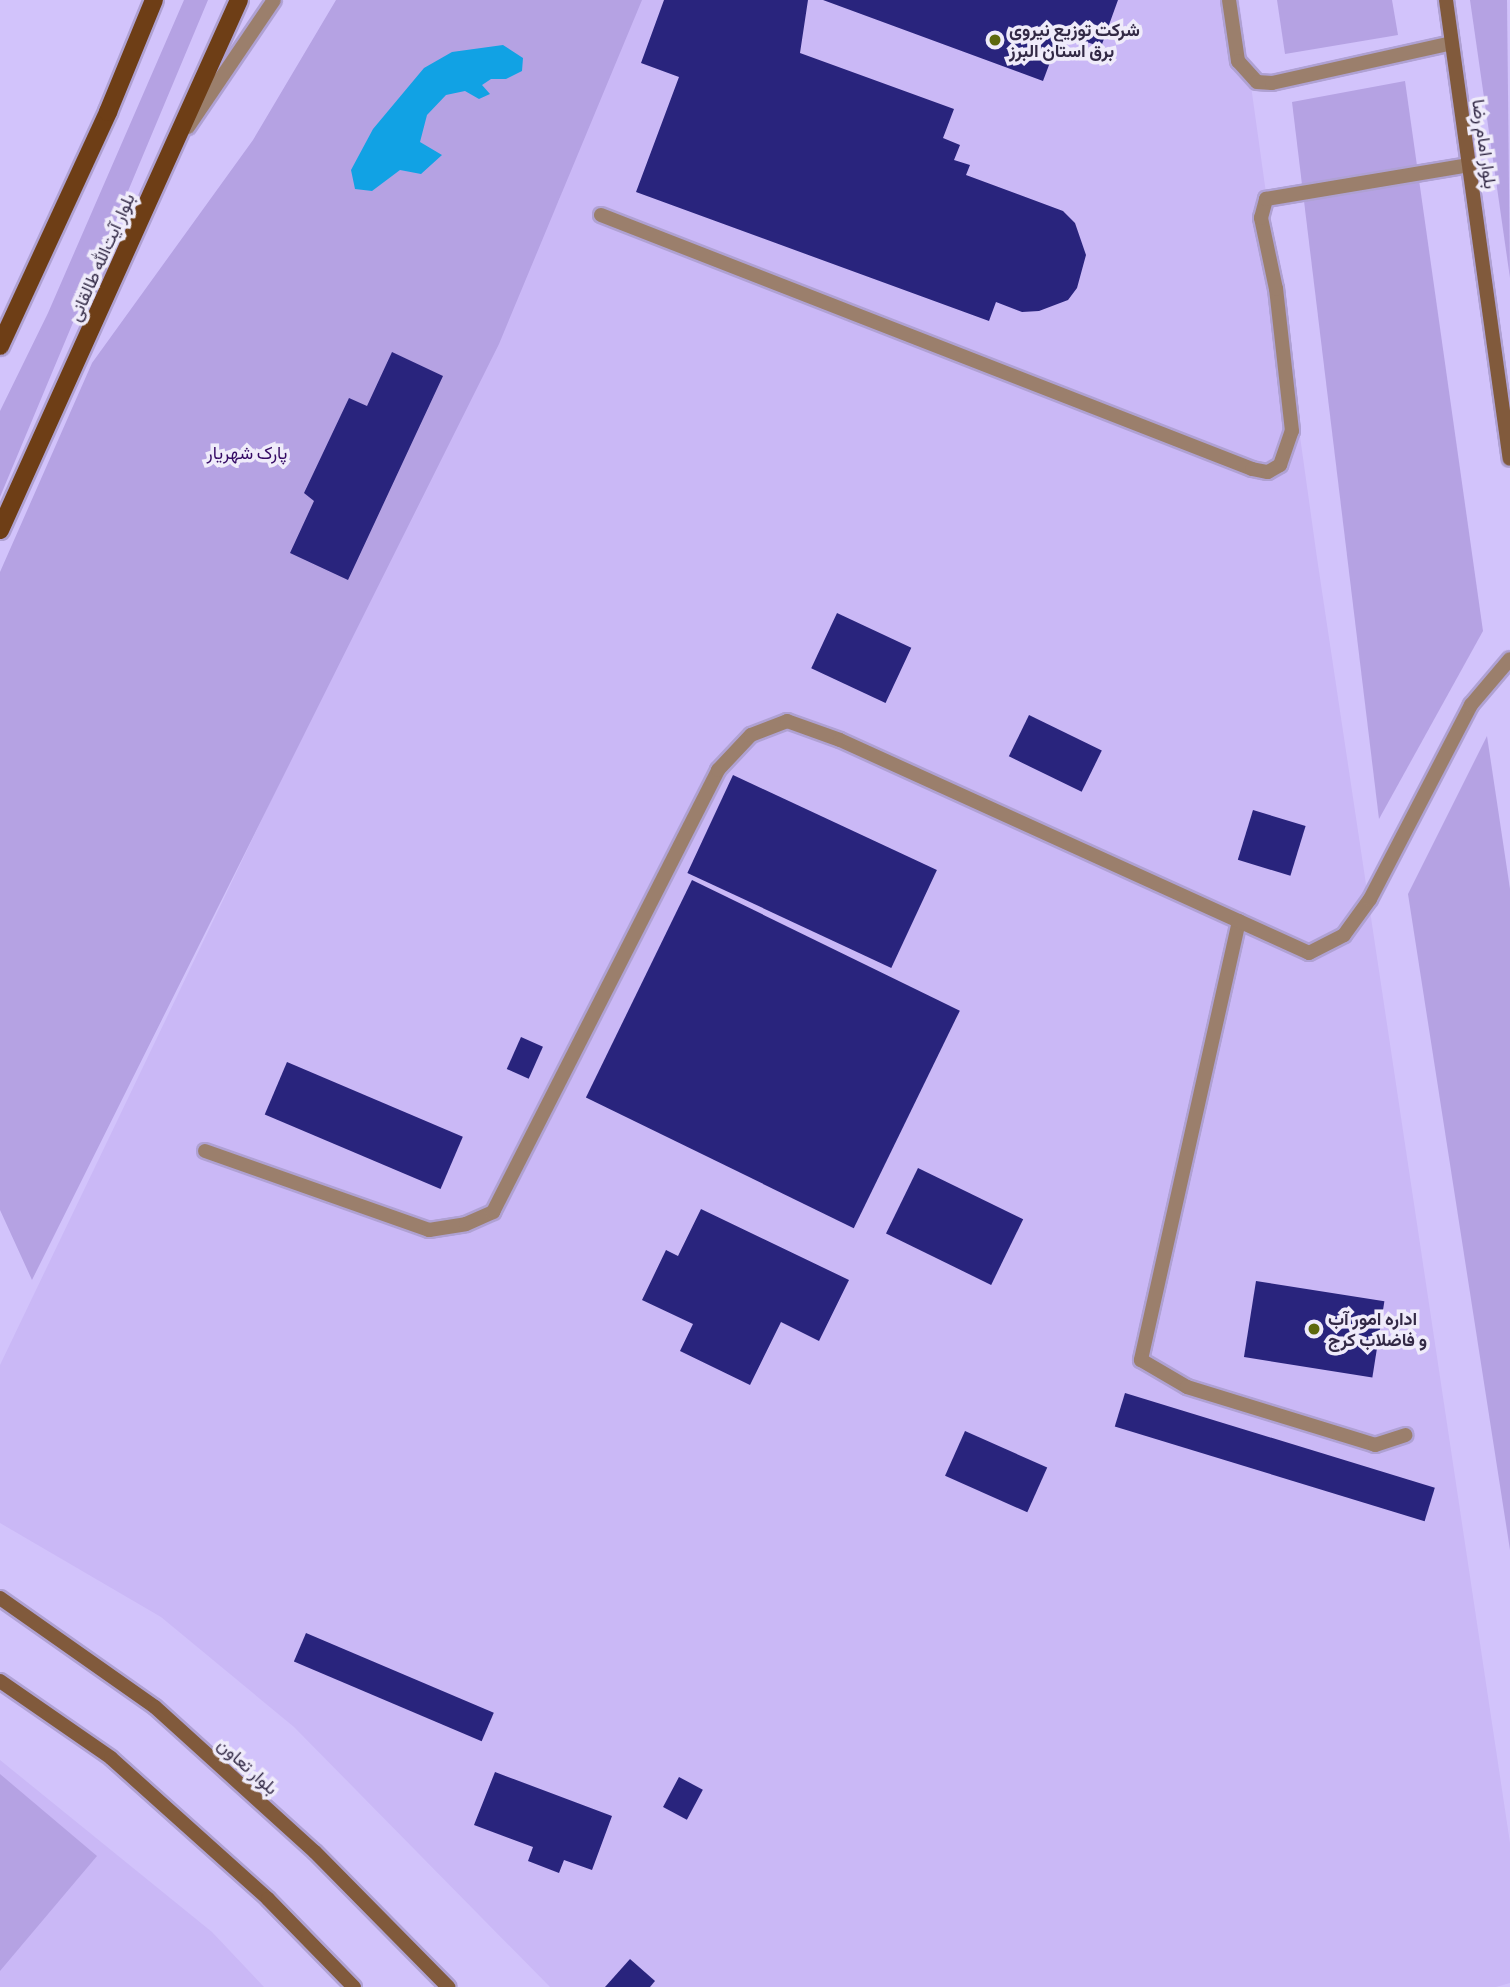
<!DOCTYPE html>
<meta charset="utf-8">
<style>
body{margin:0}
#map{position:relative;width:1510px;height:1987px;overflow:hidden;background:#d2c3fb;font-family:Barlow,Vazirmatn,sans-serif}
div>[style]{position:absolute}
.built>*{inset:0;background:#cab8f6}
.green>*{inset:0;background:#b5a2e3}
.water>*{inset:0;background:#11a2e4}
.building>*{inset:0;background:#29247d;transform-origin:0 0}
.roads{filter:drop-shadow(2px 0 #afa1d3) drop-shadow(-2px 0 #afa1d3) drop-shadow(0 2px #afa1d3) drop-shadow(0 -2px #afa1d3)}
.service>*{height:14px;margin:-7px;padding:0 7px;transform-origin:7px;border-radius:7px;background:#9b7f6c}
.secondary>*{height:14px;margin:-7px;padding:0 7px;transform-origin:7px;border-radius:7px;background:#815a3c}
.primary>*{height:18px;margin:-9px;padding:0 9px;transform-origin:9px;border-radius:9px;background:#6e3e16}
.dots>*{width:19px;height:19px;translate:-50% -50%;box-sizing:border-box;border:4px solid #efebfa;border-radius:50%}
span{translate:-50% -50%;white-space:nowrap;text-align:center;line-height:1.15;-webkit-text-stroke:7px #efebfa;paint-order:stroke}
.poi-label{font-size:18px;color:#322945;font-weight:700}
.left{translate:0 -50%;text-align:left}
.street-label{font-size:18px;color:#322945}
.park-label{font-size:18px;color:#350b65}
</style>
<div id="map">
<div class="built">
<i style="clip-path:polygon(630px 0,1239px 0,1317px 558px,1510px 1843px,1510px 1983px,1496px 1987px,550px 1987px,294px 1727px,161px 1617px,0 1523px,0 1365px,559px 200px)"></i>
<i style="clip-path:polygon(0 1760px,212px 1932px,264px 1987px,0 1987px)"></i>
</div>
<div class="green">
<i style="clip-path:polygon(184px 0,208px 0,0 497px,0 411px,48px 313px)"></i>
<i style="clip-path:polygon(336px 0,642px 0,499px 344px,32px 1280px,0 1210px,0 572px,92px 363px,253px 140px)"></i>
<i style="clip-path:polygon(1277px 0,1392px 0,1398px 35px,1285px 54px)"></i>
<i style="clip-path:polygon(1470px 0,1507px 0,1510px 278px)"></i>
<i style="clip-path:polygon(1405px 81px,1483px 631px,1379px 819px,1292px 102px)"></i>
<i style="clip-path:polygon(1487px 736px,1510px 889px,1510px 1550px,1408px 894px)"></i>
<i style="clip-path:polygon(0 1774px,97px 1856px,0 1971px)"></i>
</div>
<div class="water">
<i style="clip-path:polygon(503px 45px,523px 58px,522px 71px,506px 79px,491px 79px,482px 85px,490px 94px,479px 99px,465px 91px,446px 95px,427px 115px,420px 142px,442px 155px,421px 174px,400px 170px,372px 191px,355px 189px,351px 170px,373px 129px,424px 68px,452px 52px)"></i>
</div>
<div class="building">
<i style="clip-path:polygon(664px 0,808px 0,800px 53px,954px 109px,943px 138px,960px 145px,954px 160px,970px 165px,966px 175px,1063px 211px,1075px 223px,1086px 255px,1077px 288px,1068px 300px,1039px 311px,1022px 312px,996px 302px,989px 321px,636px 192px,679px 77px,641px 63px)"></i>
<i style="clip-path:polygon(823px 0,1118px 0,1101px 47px,1061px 33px,1043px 81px)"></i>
<i style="clip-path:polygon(392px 352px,443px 376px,348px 580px,290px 553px,314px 501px,304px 493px,349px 398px,367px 406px)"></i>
<i style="left:837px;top:613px;width:82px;height:61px;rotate:25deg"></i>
<i style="left:1029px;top:715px;width:81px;height:46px;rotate:26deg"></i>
<i style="left:733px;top:775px;width:225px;height:108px;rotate:25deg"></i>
<i style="left:1253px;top:810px;width:55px;height:52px;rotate:17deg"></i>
<i style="left:692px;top:880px;width:298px;height:242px;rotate:26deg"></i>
<i style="left:521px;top:1037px;width:24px;height:35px;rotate:24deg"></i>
<i style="left:287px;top:1062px;width:191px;height:57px;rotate:23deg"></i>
<i style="left:918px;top:1168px;width:117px;height:73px;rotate:26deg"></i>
<i style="clip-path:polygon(701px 1209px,849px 1280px,819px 1341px,781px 1322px,750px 1385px,680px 1351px,693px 1324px,642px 1300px,666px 1250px,678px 1256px)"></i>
<i style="left:1256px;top:1281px;width:130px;height:77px;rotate:9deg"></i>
<i style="left:1125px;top:1393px;width:324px;height:35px;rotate:17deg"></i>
<i style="left:965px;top:1431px;width:90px;height:49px;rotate:24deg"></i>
<i style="left:306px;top:1633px;width:204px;height:31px;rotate:23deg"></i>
<i style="clip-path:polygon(495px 1772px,612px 1816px,592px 1870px,564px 1860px,559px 1873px,528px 1861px,533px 1847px,474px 1825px)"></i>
<i style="left:679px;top:1777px;width:27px;height:34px;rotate:28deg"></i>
<i style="clip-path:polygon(630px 1959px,655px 1981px,650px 1987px,605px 1987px)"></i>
</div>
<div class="roads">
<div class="service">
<i style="left:1229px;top:0;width:62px;rotate:81.6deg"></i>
<i style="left:1238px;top:61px;width:28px;rotate:48deg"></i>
<i style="left:1257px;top:82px;width:15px;rotate:4deg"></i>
<i style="left:1272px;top:83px;width:184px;rotate:-12.5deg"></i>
<i style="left:188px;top:127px;width:153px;rotate:-55.9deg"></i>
<i style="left:601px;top:215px;width:699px;rotate:21.31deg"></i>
<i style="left:1252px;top:469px;width:16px;rotate:11deg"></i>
<i style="left:1268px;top:472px;width:14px;rotate:-30deg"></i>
<i style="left:1280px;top:465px;width:36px;rotate:-71deg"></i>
<i style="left:1292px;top:431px;width:143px;rotate:-96.4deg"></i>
<i style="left:1276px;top:289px;width:73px;rotate:-101.9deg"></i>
<i style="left:1261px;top:218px;width:20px;rotate:-75deg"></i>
<i style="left:1266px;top:199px;width:206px;rotate:-9.5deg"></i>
<i style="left:1239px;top:921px;width:450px;rotate:102.6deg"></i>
<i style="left:1141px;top:1360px;width:53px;rotate:30.4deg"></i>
<i style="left:1187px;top:1387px;width:197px;rotate:17.1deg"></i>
<i style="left:1375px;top:1445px;width:32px;rotate:-18deg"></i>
<i style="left:205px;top:1151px;width:238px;rotate:19.4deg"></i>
<i style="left:429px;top:1230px;width:37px;rotate:-9deg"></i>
<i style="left:466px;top:1224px;width:30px;rotate:-24deg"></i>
<i style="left:493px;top:1212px;width:496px;rotate:-63deg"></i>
<i style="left:718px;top:770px;width:48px;rotate:-46.7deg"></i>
<i style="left:751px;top:735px;width:39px;rotate:-21deg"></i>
<i style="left:787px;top:721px;width:56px;rotate:19.7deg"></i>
<i style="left:840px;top:740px;width:515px;rotate:24.43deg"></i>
<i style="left:1309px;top:953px;width:39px;rotate:-27deg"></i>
<i style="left:1344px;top:935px;width:44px;rotate:-54.2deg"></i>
<i style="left:1370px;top:899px;width:219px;rotate:-62.5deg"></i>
<i style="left:1471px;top:705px;width:60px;rotate:-49.7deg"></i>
</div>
<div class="secondary">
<i style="left:1446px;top:0;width:463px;rotate:82.1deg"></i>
<i style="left:0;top:1598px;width:189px;rotate:35.1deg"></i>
<i style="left:155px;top:1707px;width:216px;rotate:42.2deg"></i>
<i style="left:315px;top:1852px;width:190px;rotate:45.4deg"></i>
<i style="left:0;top:1681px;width:135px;rotate:34.7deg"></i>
<i style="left:111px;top:1758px;width:211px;rotate:41.9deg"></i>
<i style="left:268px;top:1899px;width:123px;rotate:45.7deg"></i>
</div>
<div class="primary">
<i style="left:0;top:346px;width:258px;rotate:-65.2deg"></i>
<i style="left:108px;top:112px;width:121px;rotate:-67.7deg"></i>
<i style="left:0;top:530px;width:581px;rotate:-65.73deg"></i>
</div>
</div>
<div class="dots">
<i style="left:995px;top:40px;background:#5d680e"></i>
<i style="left:1314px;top:1329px;background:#5d680e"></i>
</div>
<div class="poi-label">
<span class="left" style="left:1009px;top:40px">شرکت توزیع نیروی<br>برق استان البرز</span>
<span class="left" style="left:1328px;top:1329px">اداره امور آب<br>و فاضلاب کرج</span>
</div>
<div class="street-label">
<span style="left:1485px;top:144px;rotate:82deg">بلوار امام رضا</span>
<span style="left:101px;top:257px;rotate:-66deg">بلوار آیت‌الله طالقانی</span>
<span style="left:248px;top:1766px;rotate:42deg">بلوار تعاون</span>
</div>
<div class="park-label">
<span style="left:247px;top:452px">پارک شهریار</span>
</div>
</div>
